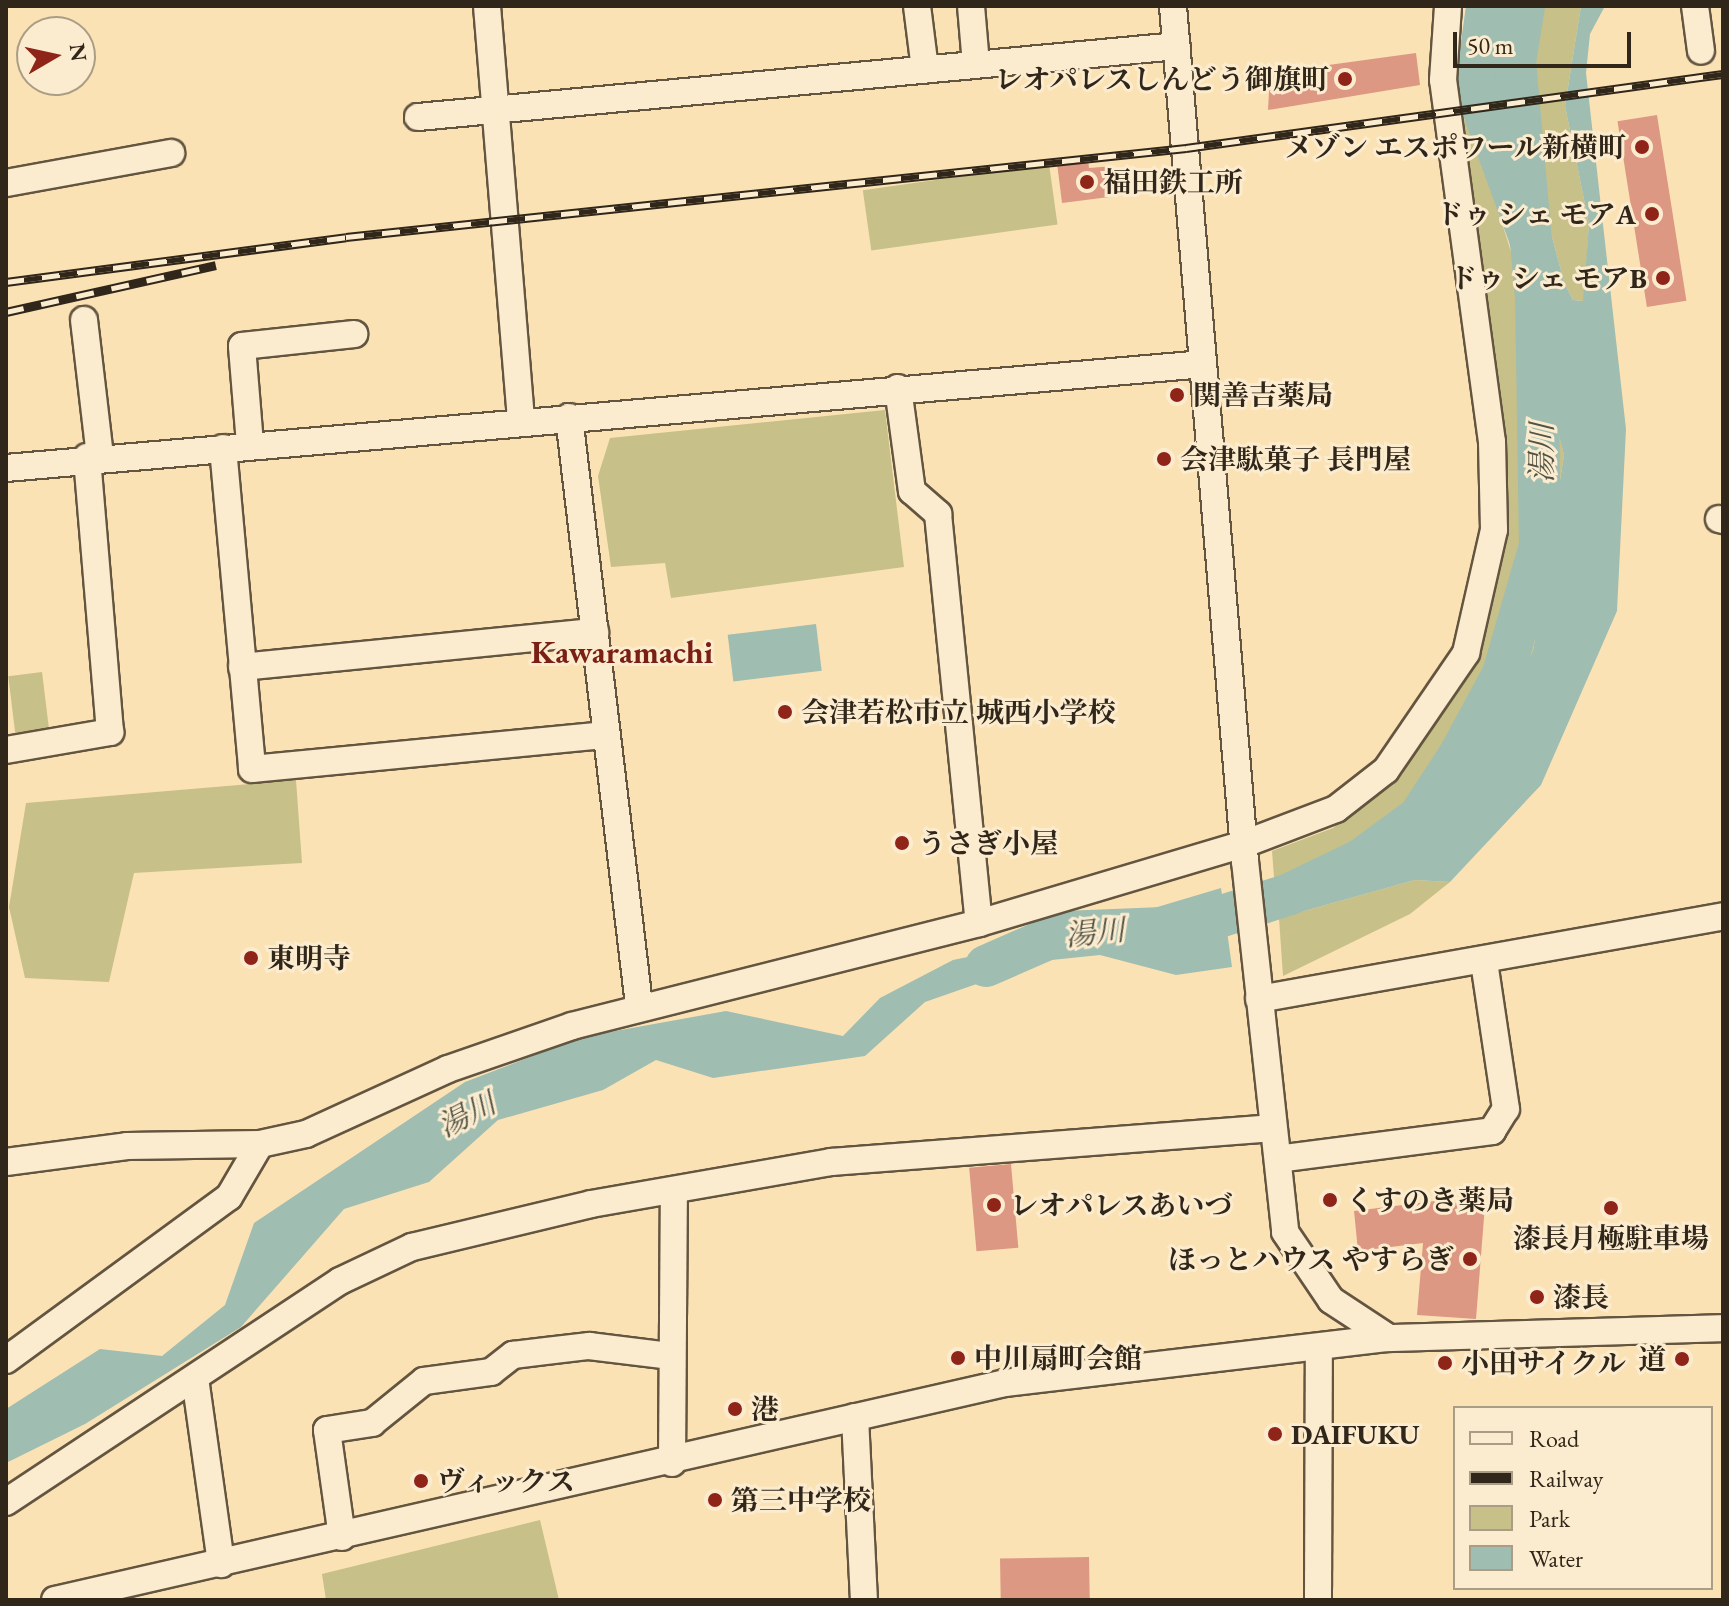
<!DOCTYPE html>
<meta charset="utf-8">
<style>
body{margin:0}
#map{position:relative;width:1729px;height:1606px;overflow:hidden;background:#fbe2b5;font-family:"EB Garamond","Noto Serif JP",serif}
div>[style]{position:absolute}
.green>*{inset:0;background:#c7c088;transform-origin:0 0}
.water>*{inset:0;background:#9fbdb0;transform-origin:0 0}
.river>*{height:42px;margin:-21px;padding:0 21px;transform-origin:21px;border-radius:21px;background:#9fbdb0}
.building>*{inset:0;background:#dc9883;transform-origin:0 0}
.roads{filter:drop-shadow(2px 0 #635540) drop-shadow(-2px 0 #635540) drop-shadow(0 2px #635540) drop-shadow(0 -2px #635540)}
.street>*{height:26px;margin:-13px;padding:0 13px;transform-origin:13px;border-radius:13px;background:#fceccf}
.rail>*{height:9px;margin-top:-4.5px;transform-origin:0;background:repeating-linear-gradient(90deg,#fceccf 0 18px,#302619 0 36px);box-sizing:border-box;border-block:2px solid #302619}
.dots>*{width:22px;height:22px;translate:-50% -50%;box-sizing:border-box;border:4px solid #fceccf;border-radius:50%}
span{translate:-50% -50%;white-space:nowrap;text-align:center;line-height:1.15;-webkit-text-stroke:6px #fceccf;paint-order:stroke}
.poi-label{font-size:28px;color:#302619;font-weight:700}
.right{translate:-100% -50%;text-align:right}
.left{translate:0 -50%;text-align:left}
.water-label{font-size:30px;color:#515346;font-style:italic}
.quarter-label{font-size:32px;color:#7a1f14;font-weight:700}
.frame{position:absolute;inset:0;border:8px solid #302619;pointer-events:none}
.legend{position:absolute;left:1453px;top:1406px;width:260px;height:184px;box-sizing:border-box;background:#fceccf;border:2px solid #aa9d86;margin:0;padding:10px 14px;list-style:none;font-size:24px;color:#302619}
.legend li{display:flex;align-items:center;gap:16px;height:40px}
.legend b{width:40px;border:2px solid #aa9d86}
.north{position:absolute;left:16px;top:16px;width:80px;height:80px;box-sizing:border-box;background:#fceccf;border:2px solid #aa9d86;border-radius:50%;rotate:81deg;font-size:22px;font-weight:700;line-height:32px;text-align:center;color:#302619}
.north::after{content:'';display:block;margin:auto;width:28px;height:36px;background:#8f2418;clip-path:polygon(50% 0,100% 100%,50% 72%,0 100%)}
.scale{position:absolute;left:1453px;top:32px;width:178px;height:36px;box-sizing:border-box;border:4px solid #302619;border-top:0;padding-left:10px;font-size:24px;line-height:28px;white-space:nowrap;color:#302619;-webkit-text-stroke:6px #fceccf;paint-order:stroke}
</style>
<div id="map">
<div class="green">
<i style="clip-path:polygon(1506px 6px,1581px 6px,1565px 106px,1589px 224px,1584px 301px,1573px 300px,1564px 282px,1551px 233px,1513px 169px,1501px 133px)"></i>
<i style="clip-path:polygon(1469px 119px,1526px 299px,1564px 455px,1533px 651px,1432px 814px,1394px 847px,1275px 890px,1272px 851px,1333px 828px,1401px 774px,1467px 677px,1484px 631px,1494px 574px,1457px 122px)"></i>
<i style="left:1049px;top:164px;width:61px;height:188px;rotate:82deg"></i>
<i style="clip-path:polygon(885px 410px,904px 567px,671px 598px,665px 563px,611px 567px,598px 476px,610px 438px)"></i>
<i style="left:42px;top:672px;width:57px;height:34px;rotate:83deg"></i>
<i style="clip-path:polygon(296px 780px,302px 863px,134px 873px,109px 982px,25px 978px,9px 907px,26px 803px)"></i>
<i style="clip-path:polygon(1415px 880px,1450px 882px,1410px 914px,1283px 976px,1279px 918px)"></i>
<i style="clip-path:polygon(540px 1520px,559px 1600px,326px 1600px,322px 1574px)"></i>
</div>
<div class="water">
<i style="clip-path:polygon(1466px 6px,1506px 6px,1501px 133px,1513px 169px,1551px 233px,1564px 282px,1573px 300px,1583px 301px,1589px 224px,1565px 106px,1581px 6px,1605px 6px,1590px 34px,1586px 73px,1626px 429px,1617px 611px,1541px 785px,1450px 882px,1415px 880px,1279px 918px,1275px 890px,1394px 847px,1432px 814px,1533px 651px,1564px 455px,1509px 242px,1454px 91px)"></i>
<i style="left:816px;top:624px;width:47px;height:89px;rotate:83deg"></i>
<i style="clip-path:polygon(1221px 888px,1232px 967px,1176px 975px,1100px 955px,1042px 961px,925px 1002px,865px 1056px,713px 1078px,656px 1060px,603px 1090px,498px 1120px,429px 1182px,344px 1209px,241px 1327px,85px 1424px,6px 1463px,6px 1409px,100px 1349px,162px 1356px,225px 1305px,254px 1223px,465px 1082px,582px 1037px,726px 1011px,843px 1036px,880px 998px,953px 960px,1037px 943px)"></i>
</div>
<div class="river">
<i style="left:986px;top:966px;width:85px;rotate:-23.6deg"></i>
<i style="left:1064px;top:932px;width:124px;rotate:-2.3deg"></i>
<i style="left:1188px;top:927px;width:107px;rotate:-17.9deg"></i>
<i style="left:1290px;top:894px;width:80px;rotate:-25.9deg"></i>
<i style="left:1362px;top:859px;width:71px;rotate:-36.4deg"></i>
<i style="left:1419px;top:817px;width:75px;rotate:-56.9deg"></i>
<i style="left:1460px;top:754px;width:91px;rotate:-61.7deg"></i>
<i style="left:1503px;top:674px;width:133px;rotate:-73.9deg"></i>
<i style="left:1540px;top:546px;width:249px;rotate:-90.9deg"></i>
<i style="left:1536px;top:297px;width:236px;rotate:-95.1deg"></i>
<i style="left:1515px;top:62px;width:57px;rotate:-80.9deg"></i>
</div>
<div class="building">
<i style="clip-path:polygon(1416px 53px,1420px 85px,1268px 110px,1270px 73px)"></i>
<i style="left:1657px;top:115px;width:188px;height:40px;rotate:81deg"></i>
<i style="clip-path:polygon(1088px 159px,1089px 168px,1113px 166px,1117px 196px,1062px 203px,1057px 163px)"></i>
<i style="left:1011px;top:1164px;width:84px;height:42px;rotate:85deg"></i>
<i style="clip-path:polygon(1435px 1201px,1485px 1205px,1476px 1319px,1417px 1315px,1423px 1243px,1358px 1251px,1354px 1211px)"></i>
<i style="left:1089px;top:1557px;width:43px;height:89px;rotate:89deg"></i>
</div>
<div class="roads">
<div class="street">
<i style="left:487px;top:6px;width:415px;rotate:85.3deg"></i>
<i style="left:917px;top:6px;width:64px;rotate:82.8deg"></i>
<i style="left:971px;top:6px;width:58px;rotate:85.1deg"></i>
<i style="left:1173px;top:6px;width:858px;rotate:85.19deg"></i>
<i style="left:1245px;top:861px;width:373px;rotate:83.8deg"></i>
<i style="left:1285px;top:1232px;width:82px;rotate:55.9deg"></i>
<i style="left:1331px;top:1300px;width:69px;rotate:33.2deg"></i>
<i style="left:1389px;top:1338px;width:334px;rotate:-1.7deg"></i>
<i style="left:1695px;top:6px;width:45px;rotate:82.4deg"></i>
<i style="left:418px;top:117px;width:762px;rotate:-5.34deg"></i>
<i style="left:6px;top:183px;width:168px;rotate:-10.3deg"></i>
<i style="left:84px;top:320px;width:138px;rotate:83.3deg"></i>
<i style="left:898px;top:388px;width:104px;rotate:82.3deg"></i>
<i style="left:912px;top:491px;width:35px;rotate:41deg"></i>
<i style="left:938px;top:514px;width:411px;rotate:84.3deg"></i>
<i style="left:569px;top:417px;width:592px;rotate:83.21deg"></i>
<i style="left:250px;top:444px;width:98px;rotate:-94.7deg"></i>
<i style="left:242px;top:346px;width:113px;rotate:-6.1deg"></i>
<i style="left:223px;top:448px;width:322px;rotate:84.8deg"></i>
<i style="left:252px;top:769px;width:356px;rotate:-5.5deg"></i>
<i style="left:6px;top:468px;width:1190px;rotate:-4.96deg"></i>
<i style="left:1719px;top:519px;width:4px;rotate:14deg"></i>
<i style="left:242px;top:667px;width:355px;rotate:-5.7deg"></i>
<i style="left:6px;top:750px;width:106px;rotate:-9.8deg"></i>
<i style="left:110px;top:732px;width:276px;rotate:-94.8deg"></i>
<i style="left:1259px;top:999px;width:471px;rotate:-10.1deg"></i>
<i style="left:1285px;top:1158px;width:209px;rotate:-7.4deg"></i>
<i style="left:1492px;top:1131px;width:26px;rotate:-58deg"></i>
<i style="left:1506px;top:1109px;width:150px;rotate:-98.5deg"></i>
<i style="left:6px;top:1162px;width:122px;rotate:-7.5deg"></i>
<i style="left:127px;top:1146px;width:133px;rotate:-0.9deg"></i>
<i style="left:6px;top:1360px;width:276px;rotate:-36.2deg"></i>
<i style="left:229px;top:1197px;width:61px;rotate:-59.7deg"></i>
<i style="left:260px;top:1144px;width:47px;rotate:-12.3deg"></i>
<i style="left:306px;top:1134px;width:156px;rotate:-24.6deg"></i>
<i style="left:448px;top:1069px;width:131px;rotate:-19.1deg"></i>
<i style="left:572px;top:1026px;width:420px;rotate:-14.2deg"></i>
<i style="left:979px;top:923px;width:277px;rotate:-16.6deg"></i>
<i style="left:1244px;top:844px;width:98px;rotate:-20.8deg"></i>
<i style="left:1336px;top:809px;width:63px;rotate:-38deg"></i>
<i style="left:1386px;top:770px;width:142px;rotate:-55.6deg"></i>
<i style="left:1466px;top:653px;width:126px;rotate:-77.2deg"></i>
<i style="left:1494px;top:530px;width:88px;rotate:-91.3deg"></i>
<i style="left:1492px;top:442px;width:365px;rotate:-97.7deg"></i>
<i style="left:1443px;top:80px;width:74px;rotate:-86.1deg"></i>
<i style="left:195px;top:1378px;width:188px;rotate:82deg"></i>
<i style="left:855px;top:1417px;width:183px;rotate:87.2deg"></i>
<i style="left:672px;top:1463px;width:271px;rotate:-89.6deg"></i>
<i style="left:6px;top:1502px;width:400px;rotate:-33.5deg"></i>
<i style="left:340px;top:1281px;width:80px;rotate:-25.3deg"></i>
<i style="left:412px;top:1247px;width:184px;rotate:-13.5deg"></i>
<i style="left:591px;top:1204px;width:244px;rotate:-9.9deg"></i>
<i style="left:831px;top:1162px;width:441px;rotate:-4.4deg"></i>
<i style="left:342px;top:1537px;width:108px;rotate:-98deg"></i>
<i style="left:327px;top:1430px;width:46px;rotate:-8.8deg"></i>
<i style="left:372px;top:1423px;width:67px;rotate:-38.9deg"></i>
<i style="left:424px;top:1381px;width:68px;rotate:-7.7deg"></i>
<i style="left:491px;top:1372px;width:28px;rotate:-38deg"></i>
<i style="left:513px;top:1355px;width:77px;rotate:-6.8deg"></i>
<i style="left:589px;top:1346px;width:83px;rotate:7deg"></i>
<i style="left:55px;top:1600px;width:974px;rotate:-12.87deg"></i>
<i style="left:1005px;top:1383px;width:386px;rotate:-6.7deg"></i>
<i style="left:1318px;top:1600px;width:253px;rotate:-89.8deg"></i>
</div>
</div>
<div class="rail">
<i style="left:6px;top:282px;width:343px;rotate:-7.5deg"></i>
<i style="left:346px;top:237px;width:845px;rotate:-6.05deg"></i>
<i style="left:1186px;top:148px;width:542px;rotate:-7.85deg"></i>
<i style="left:6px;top:312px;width:215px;rotate:-12.6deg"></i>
</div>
<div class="dots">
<i style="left:1345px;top:79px;background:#8f2418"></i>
<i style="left:1642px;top:147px;background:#8f2418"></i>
<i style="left:1087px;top:182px;background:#8f2418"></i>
<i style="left:1652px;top:214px;background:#8f2418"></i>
<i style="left:1663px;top:278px;background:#8f2418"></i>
<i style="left:1177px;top:395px;background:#8f2418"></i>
<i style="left:1164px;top:459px;background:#8f2418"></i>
<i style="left:785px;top:712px;background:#8f2418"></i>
<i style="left:902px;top:843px;background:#8f2418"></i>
<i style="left:251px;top:958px;background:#8f2418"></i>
<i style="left:1330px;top:1200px;background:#8f2418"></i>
<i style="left:994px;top:1205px;background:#8f2418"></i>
<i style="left:1611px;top:1208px;background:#8f2418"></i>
<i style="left:1470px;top:1259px;background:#8f2418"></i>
<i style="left:1537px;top:1297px;background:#8f2418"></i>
<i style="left:958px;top:1358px;background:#8f2418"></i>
<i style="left:1682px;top:1359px;background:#8f2418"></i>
<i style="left:1445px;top:1363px;background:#8f2418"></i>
<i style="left:735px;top:1409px;background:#8f2418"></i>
<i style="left:1275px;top:1434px;background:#8f2418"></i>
<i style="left:421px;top:1481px;background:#8f2418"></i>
<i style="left:715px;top:1500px;background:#8f2418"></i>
</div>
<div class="poi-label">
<span class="right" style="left:1329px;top:79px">レオパレスしんどう御旗町</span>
<span class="right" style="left:1626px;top:147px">メゾン エスポワール新横町</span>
<span class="left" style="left:1103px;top:182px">福田鉄工所</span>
<span class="right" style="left:1636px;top:214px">ドゥ シェ モアA</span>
<span class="right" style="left:1647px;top:278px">ドゥ シェ モアB</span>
<span class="left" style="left:1193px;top:395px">関善吉薬局</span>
<span class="left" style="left:1180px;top:459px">会津駄菓子 長門屋</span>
<span class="left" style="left:801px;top:712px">会津若松市立 城西小学校</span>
<span class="left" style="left:918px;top:843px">うさぎ小屋</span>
<span class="left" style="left:267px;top:958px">東明寺</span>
<span class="left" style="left:1346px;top:1200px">くすのき薬局</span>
<span class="left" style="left:1010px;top:1205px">レオパレスあいづ</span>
<span style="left:1611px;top:1238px">漆長月極駐車場</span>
<span class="right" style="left:1454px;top:1259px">ほっとハウス やすらぎ</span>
<span class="left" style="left:1553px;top:1297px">漆長</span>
<span class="left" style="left:974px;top:1358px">中川扇町会館</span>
<span class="right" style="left:1666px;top:1359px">道</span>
<span class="left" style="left:1461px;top:1363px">小田サイクル</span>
<span class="left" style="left:751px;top:1409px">港</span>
<span class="left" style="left:1291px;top:1434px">DAIFUKU</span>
<span class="left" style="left:437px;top:1481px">ヴィックス</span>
<span class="left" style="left:731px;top:1500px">第三中学校</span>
</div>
<div class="water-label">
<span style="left:1542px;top:453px;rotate:-90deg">湯川</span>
<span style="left:1095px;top:933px;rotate:-6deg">湯川</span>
<span style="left:467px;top:1115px;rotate:-27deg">湯川</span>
</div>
<div class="quarter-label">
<span style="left:622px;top:652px">Kawaramachi</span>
</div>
<div class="frame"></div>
<ul class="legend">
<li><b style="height:10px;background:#fceccf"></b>Road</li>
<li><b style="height:10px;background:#302619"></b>Railway</li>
<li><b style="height:22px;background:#c7c088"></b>Park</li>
<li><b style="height:22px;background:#9fbdb0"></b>Water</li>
</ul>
<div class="north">N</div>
<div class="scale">50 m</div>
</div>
